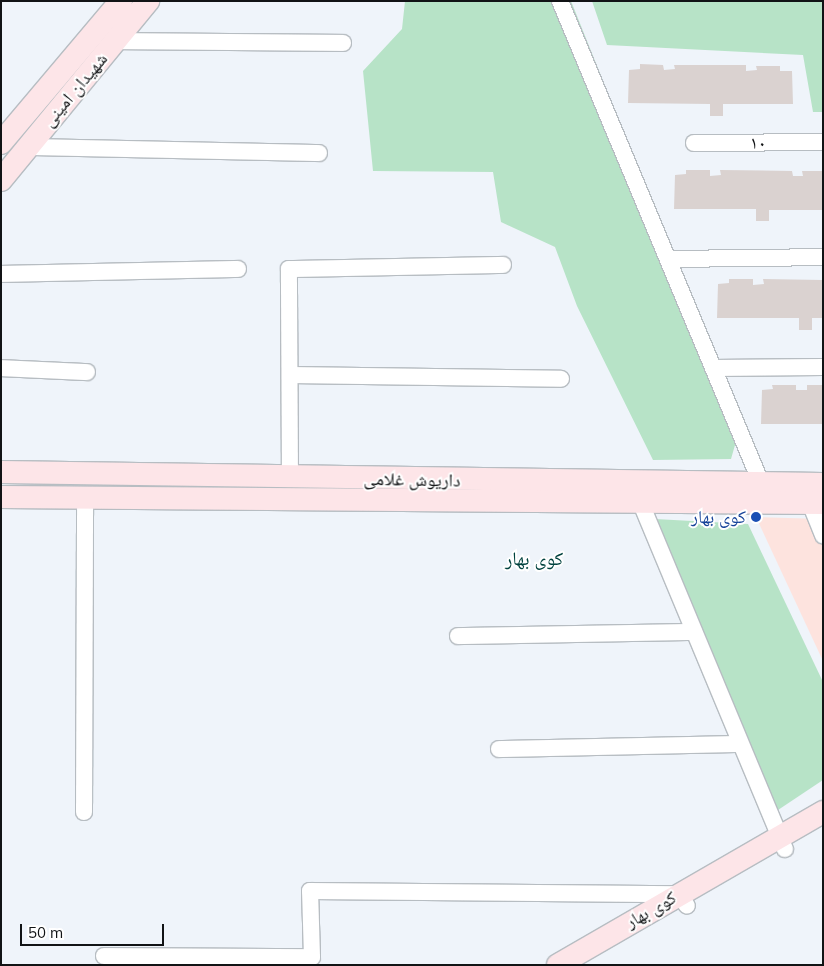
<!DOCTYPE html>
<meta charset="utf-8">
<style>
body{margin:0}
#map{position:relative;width:824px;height:966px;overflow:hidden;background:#eff4fa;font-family:Mulish,"Noto Naskh Arabic",sans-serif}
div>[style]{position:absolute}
.commercial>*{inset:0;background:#fde3de}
.green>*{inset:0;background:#b7e3c7}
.building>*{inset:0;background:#dad2d0}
.roads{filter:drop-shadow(1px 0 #b7bdc2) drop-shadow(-1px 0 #b7bdc2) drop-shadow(0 1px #b7bdc2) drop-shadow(0 -1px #b7bdc2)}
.street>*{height:16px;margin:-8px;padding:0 8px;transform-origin:8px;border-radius:8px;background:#fff}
.secondary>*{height:22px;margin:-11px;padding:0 11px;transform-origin:11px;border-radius:11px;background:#fde5e8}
.dots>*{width:14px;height:14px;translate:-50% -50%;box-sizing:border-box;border:2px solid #fff;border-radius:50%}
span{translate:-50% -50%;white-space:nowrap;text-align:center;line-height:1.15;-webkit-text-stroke:4px #fff;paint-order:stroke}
.street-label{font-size:18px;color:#111315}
.transit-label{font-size:18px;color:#164399}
.right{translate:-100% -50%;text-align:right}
.neighbourhood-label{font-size:19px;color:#00423e}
.frame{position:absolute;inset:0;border:2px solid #111315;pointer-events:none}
.scale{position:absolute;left:20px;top:924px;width:144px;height:22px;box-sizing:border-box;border:2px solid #111315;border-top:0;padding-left:6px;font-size:15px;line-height:18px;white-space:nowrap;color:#111315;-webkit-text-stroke:4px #fff;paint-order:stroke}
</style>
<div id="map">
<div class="commercial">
<i style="clip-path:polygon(756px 517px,823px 519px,823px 661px)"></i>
</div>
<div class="green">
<i style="clip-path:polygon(405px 1px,571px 1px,741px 424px,731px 459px,653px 460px,577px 306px,555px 247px,501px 222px,493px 172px,373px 171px,363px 71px,402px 29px)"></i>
<i style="clip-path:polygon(592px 1px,823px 1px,823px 112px,813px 112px,803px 55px,607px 45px)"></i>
<i style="clip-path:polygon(655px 519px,748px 524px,823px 682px,823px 780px,775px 812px)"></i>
</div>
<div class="building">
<i style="clip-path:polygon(640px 64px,663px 65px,664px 70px,675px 69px,674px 65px,746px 65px,746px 71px,757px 70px,756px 66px,780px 66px,780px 71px,792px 71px,793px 104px,723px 104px,723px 116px,710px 116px,710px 104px,628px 103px,629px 70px,640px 69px)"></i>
<i style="clip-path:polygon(686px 170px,710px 170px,710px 176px,721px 175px,720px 170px,792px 171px,793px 176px,803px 176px,802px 171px,823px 171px,823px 210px,769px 210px,769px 221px,756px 221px,756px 209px,674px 209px,675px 175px,686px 174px)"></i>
<i style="clip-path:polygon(729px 279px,753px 279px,753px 285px,764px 284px,763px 279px,823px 280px,823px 318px,812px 318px,812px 330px,799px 330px,799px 318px,717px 318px,718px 284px,729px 283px)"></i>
<i style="clip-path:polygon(772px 385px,796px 385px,796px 390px,807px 390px,807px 385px,823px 385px,823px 424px,761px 424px,762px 390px,773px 389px)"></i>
</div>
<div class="roads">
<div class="street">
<i style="left:560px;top:1px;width:522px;rotate:67.36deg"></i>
<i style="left:115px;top:41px;width:228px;rotate:0.5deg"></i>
<i style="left:694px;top:143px;width:129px;rotate:-0.4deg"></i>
<i style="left:28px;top:147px;width:291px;rotate:1.2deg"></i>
<i style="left:668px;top:259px;width:155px;rotate:-0.7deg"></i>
<i style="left:1px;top:274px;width:237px;rotate:-1.2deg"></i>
<i style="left:1px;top:368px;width:86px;rotate:2.7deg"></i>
<i style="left:713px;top:368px;width:110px;rotate:-0.5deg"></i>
<i style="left:290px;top:375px;width:271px;rotate:0.8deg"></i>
<i style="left:290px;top:479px;width:210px;rotate:-90.3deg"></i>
<i style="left:289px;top:269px;width:214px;rotate:-1.1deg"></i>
<i style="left:640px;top:501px;width:377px;rotate:67.4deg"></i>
<i style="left:810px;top:503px;width:35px;rotate:68deg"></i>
<i style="left:458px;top:636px;width:236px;rotate:-1deg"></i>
<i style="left:499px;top:749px;width:241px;rotate:-1.2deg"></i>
<i style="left:84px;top:812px;width:315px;rotate:-89.8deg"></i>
<i style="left:104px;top:956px;width:208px;rotate:0.3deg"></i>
<i style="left:312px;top:957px;width:66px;rotate:-91.7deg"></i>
<i style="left:310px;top:891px;width:369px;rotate:0.5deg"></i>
<i style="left:679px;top:894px;width:14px;rotate:56deg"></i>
</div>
<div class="secondary">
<i style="left:1px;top:143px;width:186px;rotate:-49.8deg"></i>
<i style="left:1px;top:180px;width:232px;rotate:-50.6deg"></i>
<i style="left:1px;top:472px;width:822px;rotate:0.84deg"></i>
<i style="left:1px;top:497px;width:822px;rotate:0.42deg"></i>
<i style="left:558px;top:965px;width:306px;rotate:-30deg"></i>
</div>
</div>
<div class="dots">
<i style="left:756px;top:517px;background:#1a4fb4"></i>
</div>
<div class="street-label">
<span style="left:75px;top:90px;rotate:-50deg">شهیدان امینی</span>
<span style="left:758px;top:143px;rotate:-1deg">۱۰</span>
<span style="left:412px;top:480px;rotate:1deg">داریوش غلامی</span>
<span style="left:651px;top:910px;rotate:-30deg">کوی بهار</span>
</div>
<div class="transit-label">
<span class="right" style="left:746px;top:517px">کوی بهار</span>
</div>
<div class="neighbourhood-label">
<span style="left:534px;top:559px">کوی بهار</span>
</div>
<div class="frame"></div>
<div class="scale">50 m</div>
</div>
